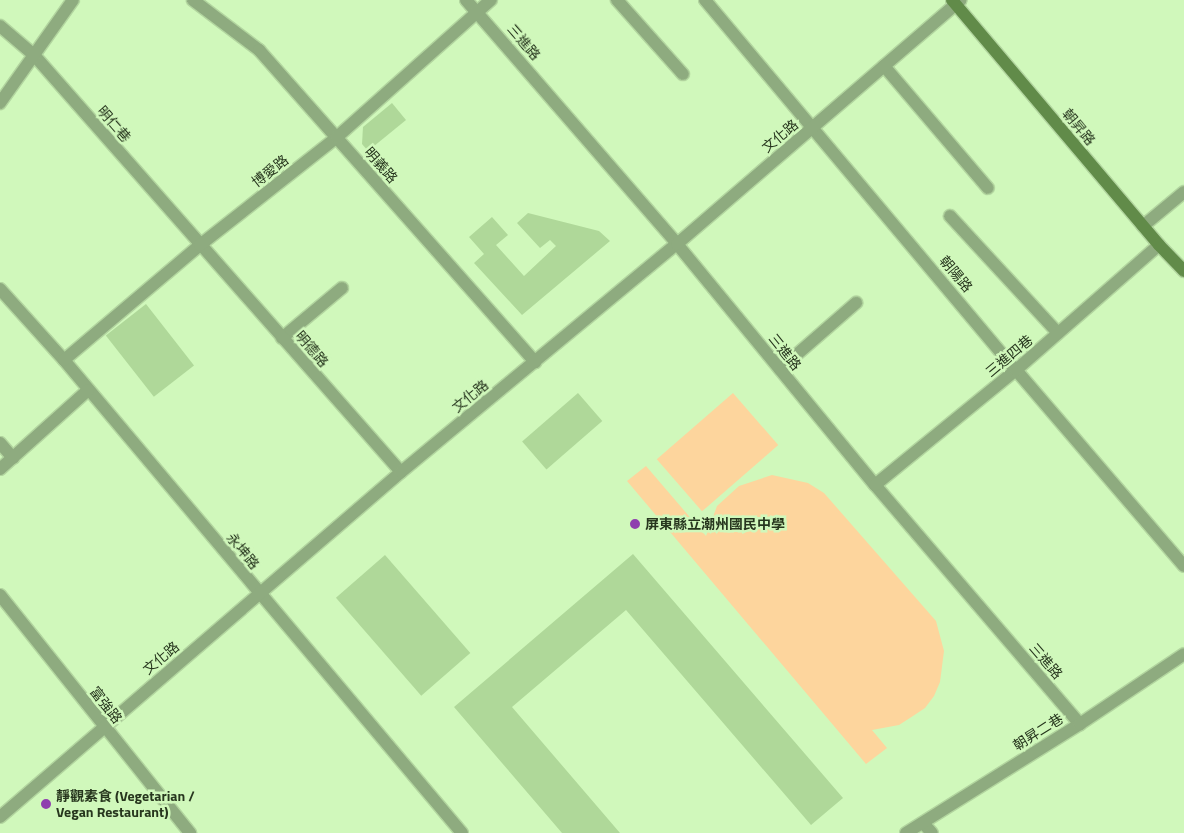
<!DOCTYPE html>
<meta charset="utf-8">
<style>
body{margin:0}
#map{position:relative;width:1184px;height:833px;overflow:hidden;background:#d0f8bb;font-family:"Titillium Web","Noto Sans TC",sans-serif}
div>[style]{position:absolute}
.green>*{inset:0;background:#fdd59d;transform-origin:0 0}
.building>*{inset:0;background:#afd899;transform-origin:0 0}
.roads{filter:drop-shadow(1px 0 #b2d59f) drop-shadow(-1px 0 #b2d59f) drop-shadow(0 1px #b2d59f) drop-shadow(0 -1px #b2d59f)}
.lane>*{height:12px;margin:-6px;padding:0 6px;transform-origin:6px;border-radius:6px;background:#8eab7f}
.street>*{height:12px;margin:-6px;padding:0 6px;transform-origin:6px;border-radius:6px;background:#8eab7f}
.secondary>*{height:12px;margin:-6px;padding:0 6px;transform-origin:6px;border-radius:6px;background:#618b49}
.dots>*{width:14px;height:14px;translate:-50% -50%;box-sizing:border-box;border:2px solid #d0f8bb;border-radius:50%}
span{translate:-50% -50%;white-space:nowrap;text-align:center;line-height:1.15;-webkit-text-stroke:5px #d0f8bb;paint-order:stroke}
.street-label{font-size:14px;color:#27361e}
.poi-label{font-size:14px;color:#27361e;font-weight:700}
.left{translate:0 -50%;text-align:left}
</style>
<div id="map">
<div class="green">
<i style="left:733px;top:393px;width:69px;height:101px;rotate:49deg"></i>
<i style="clip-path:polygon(646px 466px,706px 536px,717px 506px,739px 486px,772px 475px,808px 483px,824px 493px,936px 621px,944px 651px,940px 682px,934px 696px,925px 708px,913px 716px,899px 725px,872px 730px,887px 748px,866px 764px,627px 481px)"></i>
</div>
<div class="building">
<i style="clip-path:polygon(392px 103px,406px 120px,368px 151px,362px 144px,363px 127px)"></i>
<i style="clip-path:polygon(528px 213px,599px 231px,610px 241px,522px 315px,474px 263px,484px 254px,469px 237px,492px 217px,508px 235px,496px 245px,524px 276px,556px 246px,550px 240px,540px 248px,517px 223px)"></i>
<i style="left:146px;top:304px;width:78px;height:51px;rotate:52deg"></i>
<i style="left:578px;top:393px;width:37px;height:74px;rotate:49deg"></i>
<i style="clip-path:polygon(633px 554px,843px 798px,811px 825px,626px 610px,512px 707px,620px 833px,562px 833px,454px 707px)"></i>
<i style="left:385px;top:555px;width:130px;height:65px;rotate:49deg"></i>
</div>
<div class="roads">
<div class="lane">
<i style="left:617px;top:0;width:99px;rotate:48.3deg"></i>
<i style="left:884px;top:66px;width:160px;rotate:49.6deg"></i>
<i style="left:950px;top:216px;width:159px;rotate:47.3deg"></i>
<i style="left:282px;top:338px;width:78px;rotate:-39.8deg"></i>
<i style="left:780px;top:369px;width:101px;rotate:-41deg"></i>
</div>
<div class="street">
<i style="left:193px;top:0;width:83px;rotate:37.1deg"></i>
<i style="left:259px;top:50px;width:417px;rotate:48.5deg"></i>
<i style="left:466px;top:0;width:323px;rotate:49.1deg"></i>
<i style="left:677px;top:244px;width:312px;rotate:50.6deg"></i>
<i style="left:875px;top:485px;width:315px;rotate:49.4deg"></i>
<i style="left:705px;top:0;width:483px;rotate:50deg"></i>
<i style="left:1016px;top:370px;width:258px;rotate:49.4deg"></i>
<i style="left:0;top:26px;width:45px;rotate:40.5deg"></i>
<i style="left:34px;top:55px;width:555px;rotate:48.65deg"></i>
<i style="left:0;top:103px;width:126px;rotate:-54.7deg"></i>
<i style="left:1143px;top:226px;width:53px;rotate:-39.7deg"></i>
<i style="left:0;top:289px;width:96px;rotate:48deg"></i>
<i style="left:64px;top:360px;width:618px;rotate:49.92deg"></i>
<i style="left:64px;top:360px;width:178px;rotate:-40.2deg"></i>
<i style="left:200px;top:245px;width:174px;rotate:-38.2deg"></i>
<i style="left:337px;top:137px;width:206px;rotate:-41.7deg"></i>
<i style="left:0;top:443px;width:20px;rotate:49deg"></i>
<i style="left:0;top:469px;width:118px;rotate:-41.9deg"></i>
<i style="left:875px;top:485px;width:182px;rotate:-39.2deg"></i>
<i style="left:1016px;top:370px;width:190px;rotate:-41.2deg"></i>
<i style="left:0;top:595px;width:305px;rotate:51.4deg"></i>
<i style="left:0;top:817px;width:529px;rotate:-40.71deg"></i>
<i style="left:401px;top:472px;width:358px;rotate:-39.6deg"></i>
<i style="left:677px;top:244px;width:374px;rotate:-40.7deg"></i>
<i style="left:923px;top:823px;width:13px;rotate:48deg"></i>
<i style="left:906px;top:833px;width:205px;rotate:-32.1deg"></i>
<i style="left:1080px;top:724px;width:125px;rotate:-33.9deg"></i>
</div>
<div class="secondary">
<i style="left:952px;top:0;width:321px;rotate:49.8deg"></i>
<i style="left:1159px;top:245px;width:36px;rotate:46deg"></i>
</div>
</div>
<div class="dots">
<i style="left:635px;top:524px;background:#8f3fae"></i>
<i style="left:46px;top:804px;background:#8f3fae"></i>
</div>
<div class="street-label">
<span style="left:524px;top:42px;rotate:49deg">三進路</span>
<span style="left:114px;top:124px;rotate:49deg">明仁巷</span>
<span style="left:1079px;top:127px;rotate:50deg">朝昇路</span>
<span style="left:780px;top:136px;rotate:-40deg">文化路</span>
<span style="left:381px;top:165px;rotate:49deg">明義路</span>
<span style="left:270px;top:171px;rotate:-38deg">博愛路</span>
<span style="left:956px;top:274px;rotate:50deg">朝陽路</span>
<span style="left:312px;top:349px;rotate:49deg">明德路</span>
<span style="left:785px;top:352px;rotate:51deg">三進路</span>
<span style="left:1009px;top:356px;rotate:-40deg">三進四巷</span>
<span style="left:470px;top:396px;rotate:-39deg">文化路</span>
<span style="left:243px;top:551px;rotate:50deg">永坤路</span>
<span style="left:161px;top:658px;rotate:-40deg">文化路</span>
<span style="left:1046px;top:661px;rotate:49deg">三進路</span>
<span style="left:106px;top:705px;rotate:52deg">富強路</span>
<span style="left:1038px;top:732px;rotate:-32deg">朝昇二巷</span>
</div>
<div class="poi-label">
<span class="left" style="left:645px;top:524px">屏東縣立潮州國民中學</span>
<span class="left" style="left:56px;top:804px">靜觀素食 (Vegetarian /<br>Vegan Restaurant)</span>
</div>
</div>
